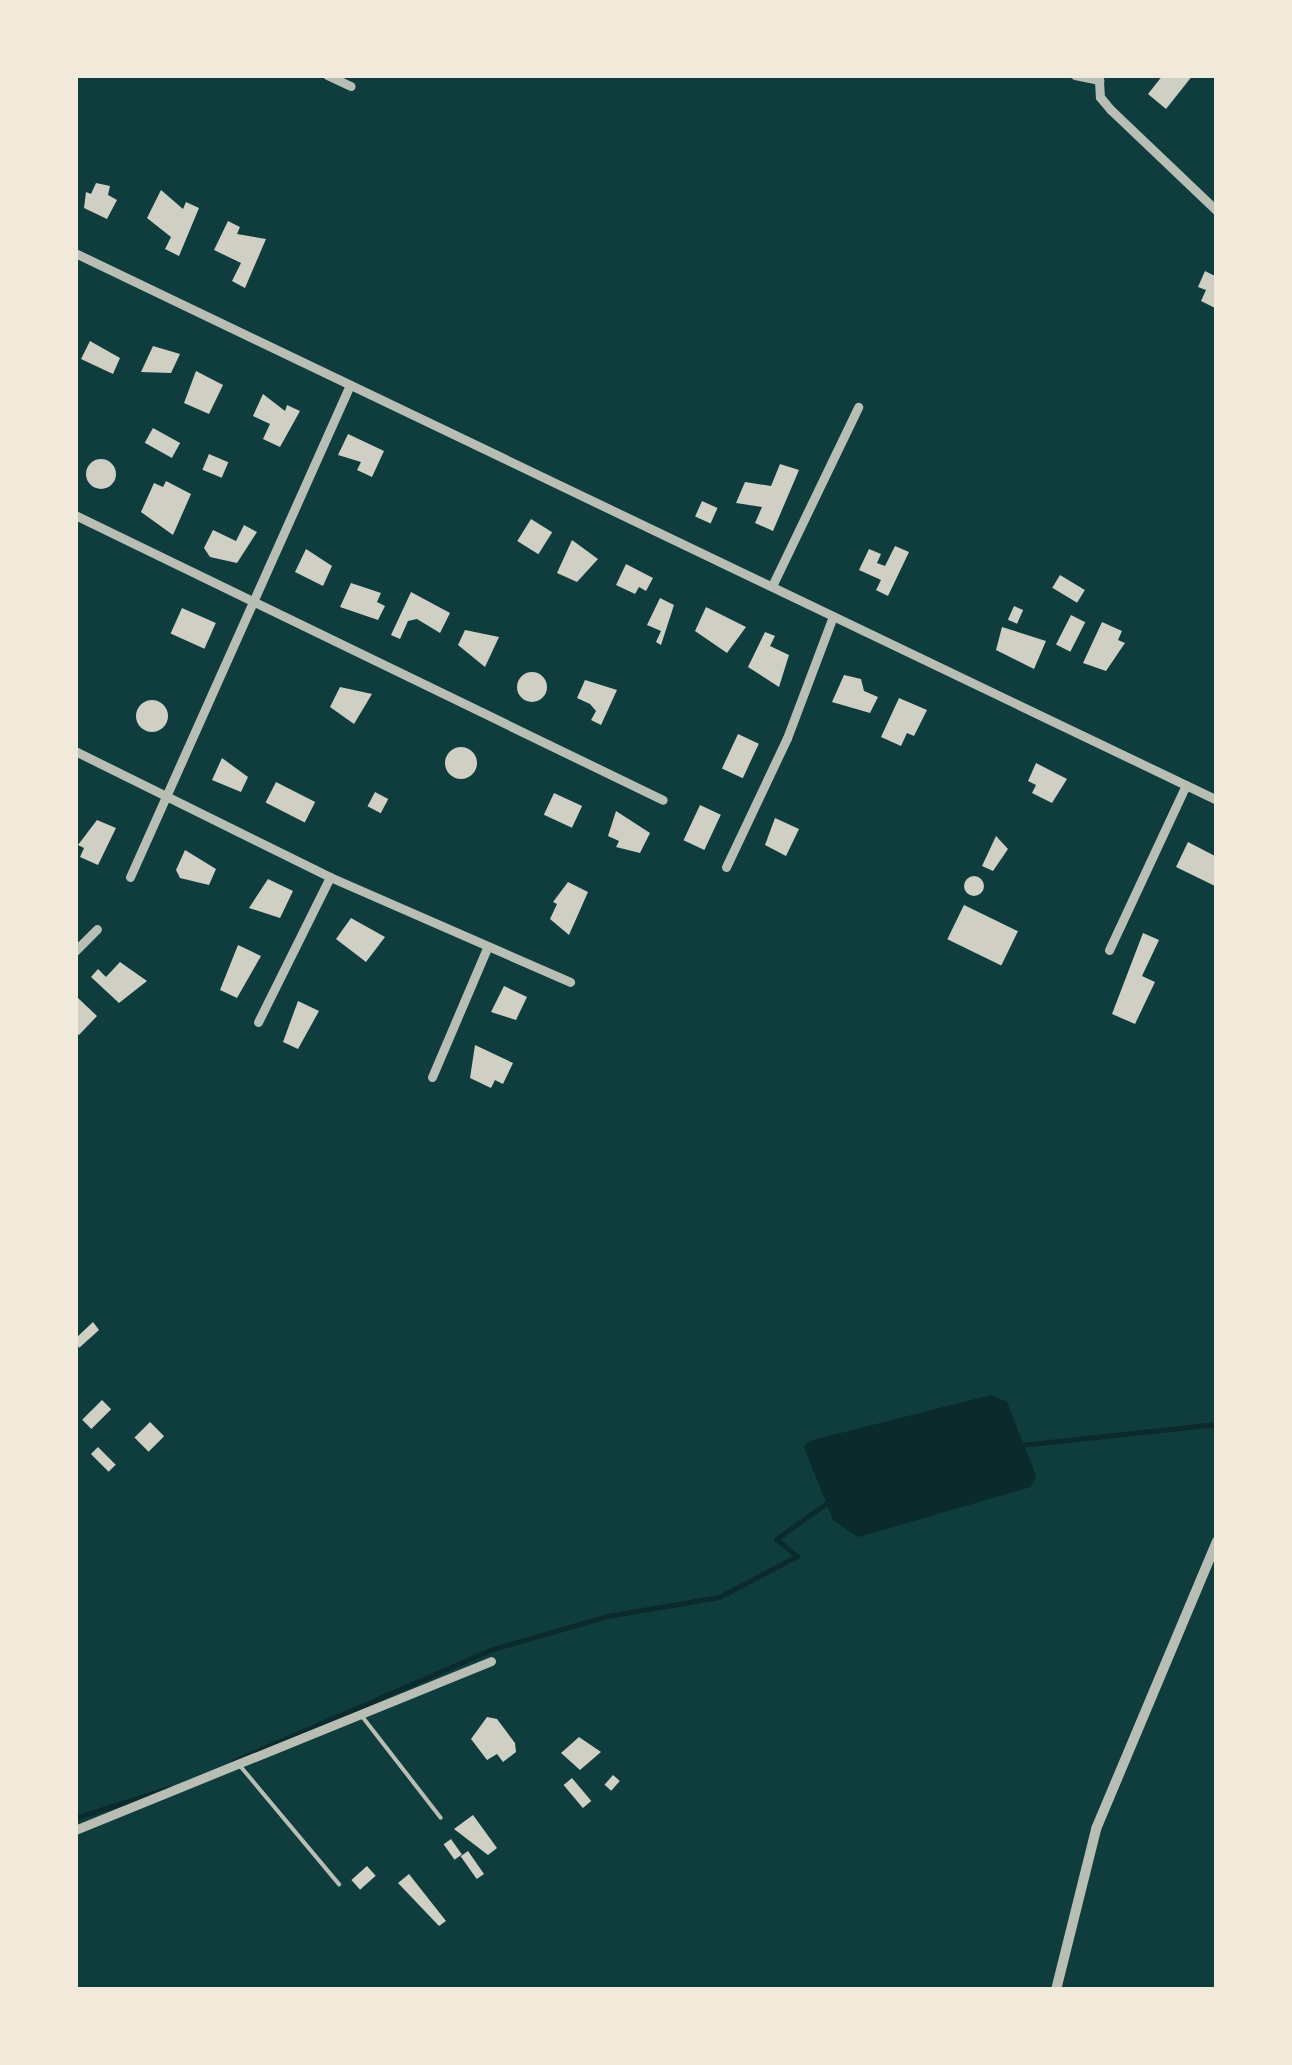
<!DOCTYPE html>
<style>
body{margin:0}
#map{position:relative;width:1292px;height:2065px;overflow:hidden;background:#0f3d3e;font-family:"Titillium Web",sans-serif}
div>[style]{position:absolute}
.water>*{inset:0;background:#0a2a2b}
.stream>*{height:5px;margin:-2.5px;padding:0 2.5px;transform-origin:2.5px;border-radius:2.5px;background:#0a2a2b}
.building>*{inset:0;background:#cfcfc3;transform-origin:0 0}
.round{border-radius:50%}
.service>*{height:4px;margin:-2px;padding:0 2px;transform-origin:2px;border-radius:2px;background:#b8beb3}
.minor>*{height:9px;margin:-4.5px;padding:0 4.5px;transform-origin:4.5px;border-radius:4.5px;background:#b8beb3}
.tertiary>*{height:10px;margin:-5px;padding:0 5px;transform-origin:5px;border-radius:5px;background:#b8beb3}
span{translate:-50% -50%;white-space:nowrap;text-align:center;line-height:1.15;-webkit-text-stroke:10px #f1e9da;paint-order:stroke}
.frame{position:absolute;inset:0;border:78px solid #f1e9da;pointer-events:none}
</style>
<div id="map">
<div class="water">
<i style="clip-path:polygon(991px 1395px,1007px 1402px,1036px 1475px,1031px 1487px,858px 1537px,833px 1520px,804px 1447px,809px 1441px)"></i>
</div>
<div class="stream">
<i style="left:1021px;top:1445px;width:197px;rotate:-6.1deg"></i>
<i style="left:234px;top:1761px;width:282px;rotate:-23.4deg"></i>
<i style="left:493px;top:1649px;width:119px;rotate:-16.1deg"></i>
<i style="left:607px;top:1616px;width:114px;rotate:-9.6deg"></i>
<i style="left:719px;top:1597px;width:88px;rotate:-27.7deg"></i>
<i style="left:797px;top:1556px;width:27px;rotate:-141deg"></i>
<i style="left:776px;top:1539px;width:64px;rotate:-35.4deg"></i>
<i style="left:75px;top:1818px;width:99px;rotate:-17.7deg"></i>
</div>
<div class="building">
<i style="clip-path:polygon(1163px 75px,1193px 75px,1166px 109px,1148px 94px)"></i>
<i style="clip-path:polygon(96px 183px,110px 186px,108px 195px,117px 200px,107px 219px,84px 208px,86px 192px,91px 194px)"></i>
<i style="clip-path:polygon(161px 190px,183px 209px,186px 202px,199px 208px,179px 256px,165px 249px,171px 237px,147px 218px)"></i>
<i style="clip-path:polygon(228px 221px,240px 227px,237px 234px,266px 239px,245px 288px,232px 281px,241px 263px,214px 250px)"></i>
<i style="clip-path:polygon(1205px 271px,1217px 277px,1217px 309px,1201px 301px,1206px 290px,1198px 287px)"></i>
<i style="clip-path:polygon(90px 341px,120px 358px,113px 374px,81px 359px)"></i>
<i style="clip-path:polygon(153px 346px,180px 354px,171px 373px,141px 372px)"></i>
<i style="clip-path:polygon(196px 371px,223px 385px,209px 414px,184px 403px)"></i>
<i style="clip-path:polygon(263px 394px,285px 411px,287px 405px,300px 411px,280px 447px,263px 439px,270px 424px,253px 416px)"></i>
<i style="left:153px;top:428px;width:31px;height:17px;rotate:29deg"></i>
<i style="clip-path:polygon(348px 434px,384px 451px,372px 477px,357px 470px,361px 462px,338px 455px)"></i>
<i style="left:209px;top:454px;width:21px;height:17px;rotate:23deg"></i>
<i class="round" style="left:86px;top:459px;width:30px;height:30px"></i>
<i style="clip-path:polygon(780px 464px,799px 470px,773px 531px,755px 523px,762px 507px,736px 503px,745px 482px,771px 486px)"></i>
<i style="clip-path:polygon(166px 481px,191px 494px,173px 535px,141px 512px,154px 483px,163px 487px)"></i>
<i style="left:702px;top:501px;width:17px;height:17px;rotate:24deg"></i>
<i style="left:531px;top:519px;width:25px;height:26px;rotate:32deg"></i>
<i style="clip-path:polygon(244px 525px,257px 532px,237px 563px,210px 557px,204px 548px,213px 530px,236px 541px)"></i>
<i style="clip-path:polygon(572px 540px,598px 559px,577px 582px,557px 573px)"></i>
<i style="clip-path:polygon(895px 546px,909px 552px,888px 596px,876px 590px,881px 580px,859px 570px,869px 549px,881px 554px,877px 563px,885px 566px)"></i>
<i style="clip-path:polygon(306px 549px,332px 566px,323px 586px,295px 572px)"></i>
<i style="clip-path:polygon(626px 564px,653px 578px,646px 591px,639px 587px,635px 594px,616px 585px)"></i>
<i style="left:1060px;top:575px;width:29px;height:15px;rotate:31deg"></i>
<i style="clip-path:polygon(351px 583px,381px 593px,377px 602px,385px 606px,378px 620px,340px 607px)"></i>
<i style="clip-path:polygon(411px 592px,450px 613px,440px 633px,417px 619px,408px 621px,400px 639px,391px 635px)"></i>
<i style="clip-path:polygon(660px 598px,674px 605px,661px 645px,656px 642px,661px 631px,647px 625px)"></i>
<i style="left:1014px;top:606px;width:10px;height:15px;rotate:24deg"></i>
<i style="clip-path:polygon(706px 607px,746px 627px,727px 653px,695px 631px)"></i>
<i style="left:182px;top:608px;width:37px;height:28px;rotate:24deg"></i>
<i style="left:1071px;top:615px;width:16px;height:33px;rotate:27deg"></i>
<i style="clip-path:polygon(1102px 622px,1122px 631px,1118px 640px,1125px 643px,1106px 671px,1083px 663px)"></i>
<i style="clip-path:polygon(1002px 627px,1046px 641px,1034px 669px,996px 650px)"></i>
<i style="clip-path:polygon(465px 630px,499px 637px,485px 667px,458px 645px)"></i>
<i style="clip-path:polygon(765px 632px,775px 636px,770px 646px,789px 655px,779px 687px,748px 667px)"></i>
<i class="round" style="left:517px;top:672px;width:30px;height:30px"></i>
<i style="clip-path:polygon(844px 675px,861px 679px,864px 691px,878px 697px,870px 713px,832px 702px)"></i>
<i style="clip-path:polygon(585px 680px,617px 690px,601px 725px,591px 720px,596px 711px,590px 704px,577px 698px)"></i>
<i style="clip-path:polygon(340px 687px,372px 694px,354px 724px,330px 707px)"></i>
<i style="clip-path:polygon(899px 698px,927px 710px,914px 736px,907px 733px,901px 746px,881px 737px)"></i>
<i class="round" style="left:136px;top:700px;width:32px;height:32px"></i>
<i style="left:738px;top:734px;width:23px;height:38px;rotate:25deg"></i>
<i class="round" style="left:445px;top:747px;width:32px;height:32px"></i>
<i style="clip-path:polygon(222px 758px,248px 777px,241px 792px,212px 780px)"></i>
<i style="clip-path:polygon(1036px 763px,1067px 779px,1052px 803px,1032px 793px,1036px 785px,1028px 781px)"></i>
<i style="left:276px;top:782px;width:44px;height:23px;rotate:27deg"></i>
<i style="left:375px;top:792px;width:15px;height:16px;rotate:28deg"></i>
<i style="left:554px;top:793px;width:31px;height:24px;rotate:25deg"></i>
<i style="left:700px;top:805px;width:23px;height:39px;rotate:25deg"></i>
<i style="clip-path:polygon(616px 811px,650px 833px,640px 853px,616px 847px,619px 841px,608px 836px)"></i>
<i style="clip-path:polygon(775px 818px,799px 829px,786px 856px,765px 845px)"></i>
<i style="clip-path:polygon(97px 820px,116px 828px,98px 865px,80px 857px,84px 848px,78px 845px)"></i>
<i style="clip-path:polygon(996px 836px,1008px 849px,993px 871px,982px 866px)"></i>
<i style="clip-path:polygon(1188px 842px,1217px 857px,1215px 886px,1176px 867px)"></i>
<i style="clip-path:polygon(185px 850px,216px 869px,209px 885px,180px 878px,176px 870px)"></i>
<i class="round" style="left:964px;top:876px;width:20px;height:20px"></i>
<i style="clip-path:polygon(268px 879px,293px 891px,280px 918px,249px 908px)"></i>
<i style="clip-path:polygon(568px 882px,588px 892px,569px 935px,550px 919px,557px 904px,553px 902px)"></i>
<i style="left:964px;top:905px;width:60px;height:38px;rotate:26deg"></i>
<i style="clip-path:polygon(351px 918px,385px 937px,366px 962px,336px 939px)"></i>
<i style="clip-path:polygon(1143px 933px,1159px 940px,1142px 976px,1155px 982px,1135px 1024px,1112px 1014px)"></i>
<i style="clip-path:polygon(238px 945px,261px 956px,237px 998px,220px 990px)"></i>
<i style="clip-path:polygon(120px 962px,147px 981px,119px 1003px,91px 977px,98px 969px,106px 977px)"></i>
<i style="clip-path:polygon(504px 986px,527px 997px,516px 1020px,491px 1012px)"></i>
<i style="clip-path:polygon(78px 998px,97px 1016px,79px 1035px,75px 1032px)"></i>
<i style="clip-path:polygon(298px 1001px,319px 1011px,298px 1049px,283px 1042px)"></i>
<i style="clip-path:polygon(475px 1045px,513px 1063px,503px 1084px,495px 1080px,491px 1088px,470px 1078px)"></i>
<i style="clip-path:polygon(93px 1322px,99px 1330px,79px 1348px,75px 1339px)"></i>
<i style="left:102px;top:1400px;width:13px;height:28px;rotate:45deg"></i>
<i style="left:150px;top:1422px;width:20px;height:22px;rotate:45deg"></i>
<i style="left:98px;top:1447px;width:25px;height:10px;rotate:45deg"></i>
<i style="clip-path:polygon(487px 1717px,497px 1719px,515px 1743px,516px 1752px,503px 1762px,497px 1754px,487px 1760px,471px 1739px)"></i>
<i style="clip-path:polygon(579px 1737px,601px 1752px,580px 1770px,561px 1753px)"></i>
<i style="left:613px;top:1775px;width:9px;height:13px;rotate:41deg"></i>
<i style="left:572px;top:1778px;width:30px;height:11px;rotate:50deg"></i>
<i style="clip-path:polygon(473px 1815px,497px 1848px,488px 1855px,454px 1829px)"></i>
<i style="left:451px;top:1839px;width:19px;height:9px;rotate:55deg"></i>
<i style="left:468px;top:1851px;width:28px;height:9px;rotate:55deg"></i>
<i style="left:367px;top:1866px;width:13px;height:21px;rotate:48deg"></i>
<i style="clip-path:polygon(409px 1874px,446px 1921px,439px 1926px,398px 1883px)"></i>
</div>
<div class="service">
<i style="left:361px;top:1715px;width:130px;rotate:52.2deg"></i>
<i style="left:241px;top:1767px;width:153px;rotate:50.1deg"></i>
</div>
<div class="minor">
<i style="left:327px;top:75px;width:26px;rotate:25deg"></i>
<i style="left:1075px;top:75px;width:25px;rotate:12deg"></i>
<i style="left:1099px;top:80px;width:17px;rotate:87deg"></i>
<i style="left:1100px;top:97px;width:17px;rotate:50deg"></i>
<i style="left:1111px;top:110px;width:146px;rotate:43.6deg"></i>
<i style="left:75px;top:253px;width:1266px;rotate:25.59deg"></i>
<i style="left:75px;top:515px;width:653px;rotate:25.86deg"></i>
<i style="left:772px;top:586px;width:199px;rotate:-64.3deg"></i>
<i style="left:75px;top:751px;width:284px;rotate:26.3deg"></i>
<i style="left:330px;top:877px;width:262px;rotate:23.6deg"></i>
<i style="left:726px;top:867px;width:143px;rotate:-64.7deg"></i>
<i style="left:787px;top:738px;width:130px;rotate:-69.3deg"></i>
<i style="left:130px;top:877px;width:539px;rotate:-65.91deg"></i>
<i style="left:1109px;top:950px;width:182px;rotate:-65deg"></i>
<i style="left:75px;top:951px;width:31px;rotate:-45deg"></i>
<i style="left:258px;top:1022px;width:162px;rotate:-63.6deg"></i>
<i style="left:432px;top:1077px;width:142px;rotate:-66.9deg"></i>
<i style="left:75px;top:1830px;width:449px;rotate:-22.1deg"></i>
</div>
<div class="tertiary">
<i style="left:1056px;top:1990px;width:166px;rotate:-76deg"></i>
<i style="left:1096px;top:1829px;width:312px;rotate:-67.2deg"></i>
</div>
<div class="frame"></div>
</div>
